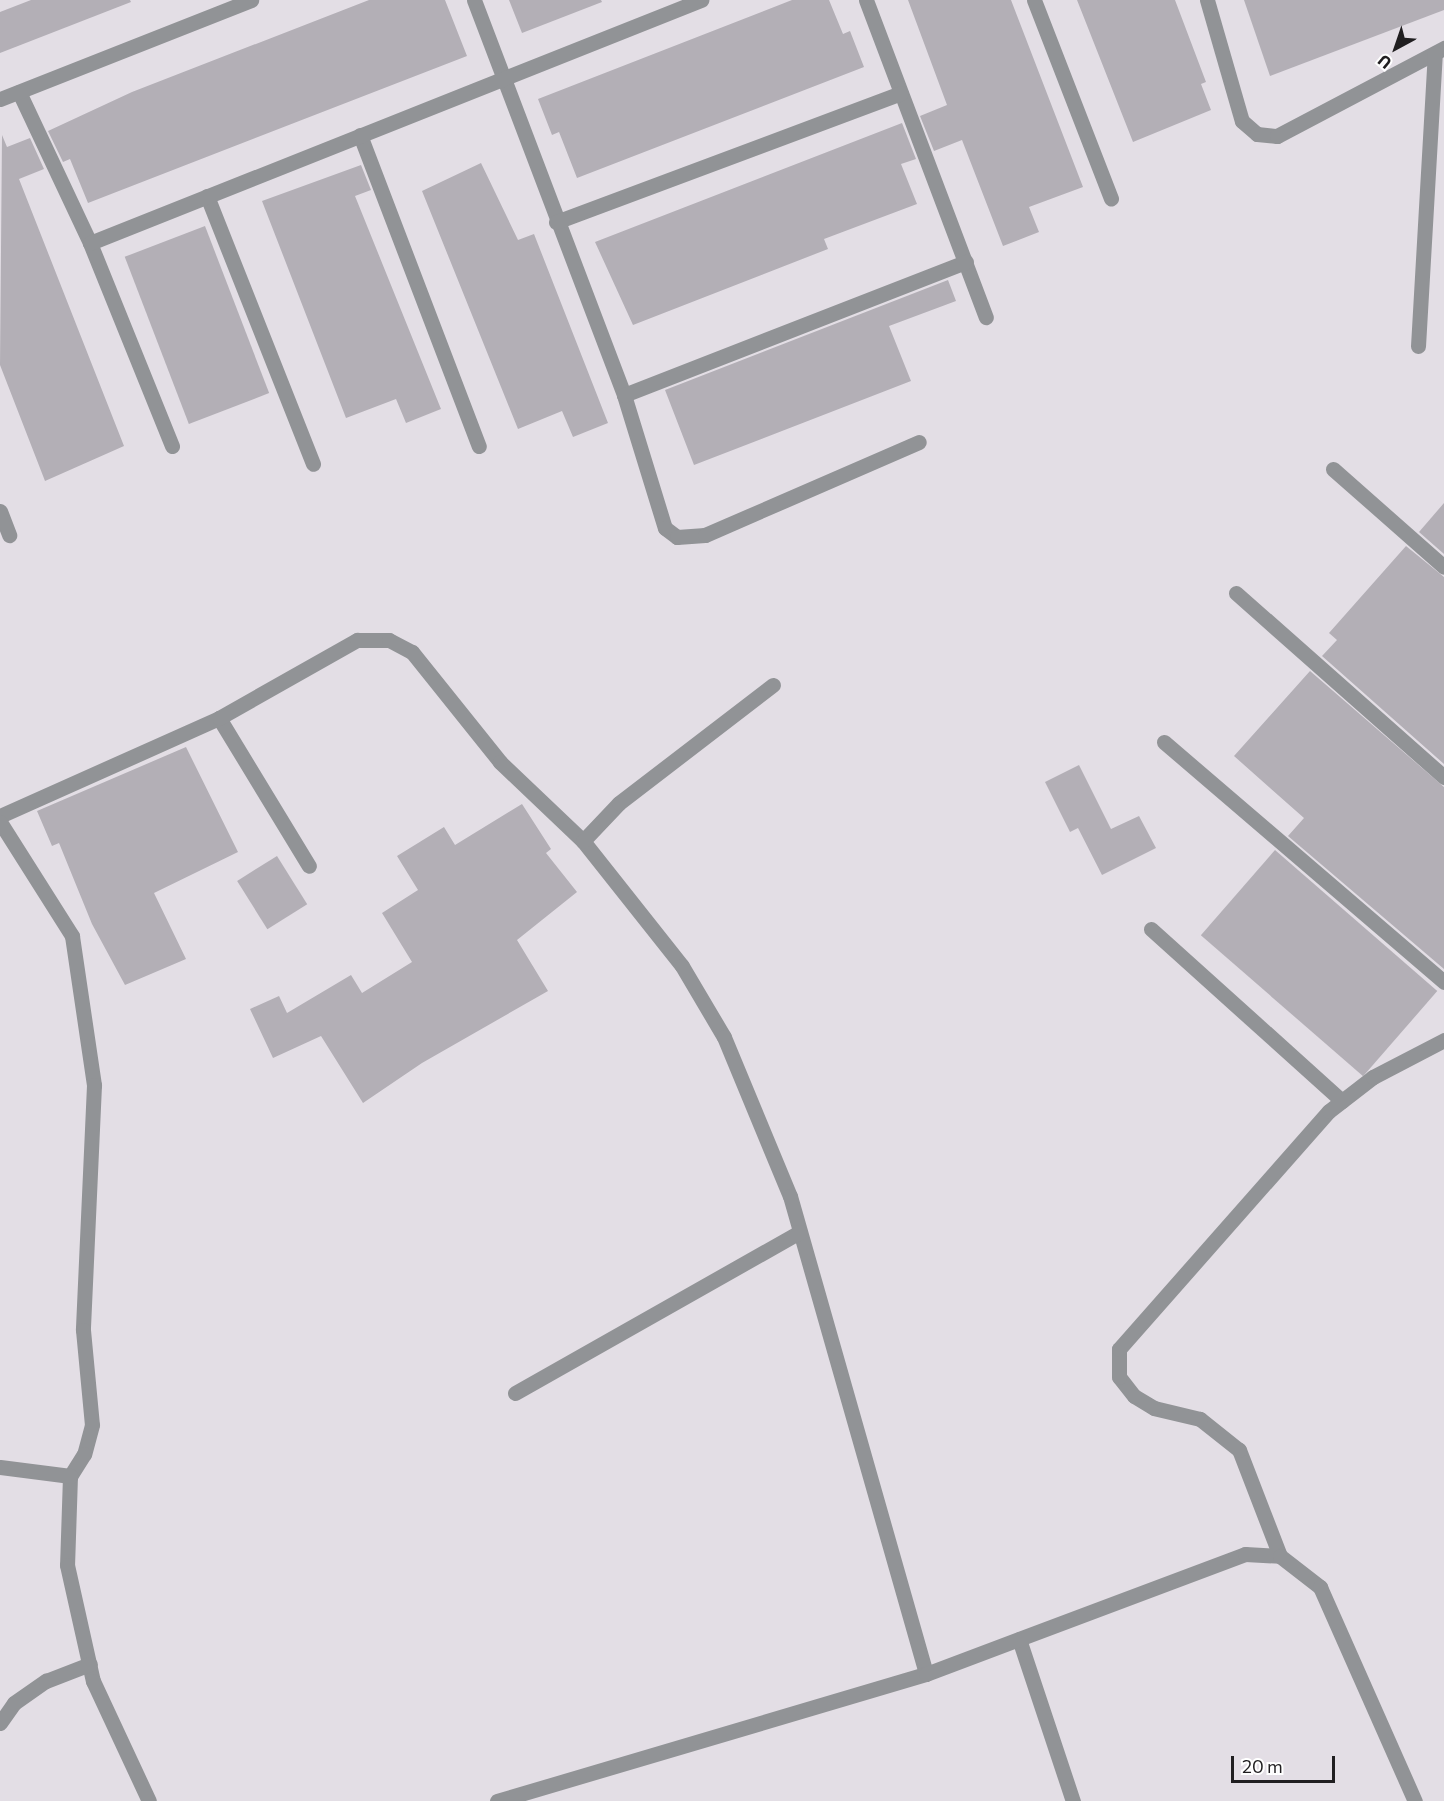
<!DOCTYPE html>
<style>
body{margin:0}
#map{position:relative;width:1444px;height:1801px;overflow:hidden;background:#e3dee5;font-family:Commissioner,sans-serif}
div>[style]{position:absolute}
.building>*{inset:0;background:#b3afb6;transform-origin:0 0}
.minor>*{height:15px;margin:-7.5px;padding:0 7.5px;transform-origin:7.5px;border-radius:7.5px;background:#919396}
span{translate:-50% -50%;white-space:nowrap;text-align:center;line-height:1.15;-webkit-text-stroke:5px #fff;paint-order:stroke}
.north{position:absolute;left:1366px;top:18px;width:60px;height:60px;-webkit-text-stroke:4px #fff;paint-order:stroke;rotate:220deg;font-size:16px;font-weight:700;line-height:24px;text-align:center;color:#201e20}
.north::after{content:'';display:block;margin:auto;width:21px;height:27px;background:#201e20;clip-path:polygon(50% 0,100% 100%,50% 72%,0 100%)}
.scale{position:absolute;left:1231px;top:1756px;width:104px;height:27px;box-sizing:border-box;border:3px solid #201e20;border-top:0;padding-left:8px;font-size:18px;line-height:21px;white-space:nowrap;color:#201e20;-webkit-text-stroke:4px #fff;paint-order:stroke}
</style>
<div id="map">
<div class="building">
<i style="clip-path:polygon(31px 0,130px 0,131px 2px,0 53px,0 12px)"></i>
<i style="clip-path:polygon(369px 0,445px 0,467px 56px,88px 203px,70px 159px,63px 162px,48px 131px,132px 92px)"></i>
<i style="clip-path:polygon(509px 0,601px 0,602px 2px,522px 33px)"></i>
<i style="clip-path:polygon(792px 0,829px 0,843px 34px,850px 31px,864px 67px,577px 178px,559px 132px,552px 135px,538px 99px)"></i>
<i style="clip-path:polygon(908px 0,1011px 0,1083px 187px,1029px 207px,1039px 232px,1003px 246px,962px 140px,934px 151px,920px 116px,947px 105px)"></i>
<i style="clip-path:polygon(1077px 0,1175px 0,1206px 82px,1201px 84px,1211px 110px,1133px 142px)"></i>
<i style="clip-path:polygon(1244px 0,1444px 0,1444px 10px,1270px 76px)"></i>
<i style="clip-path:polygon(902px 123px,916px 159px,901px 164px,917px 204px,824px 239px,828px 249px,633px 325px,595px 242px)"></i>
<i style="clip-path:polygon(2px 135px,7px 147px,30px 138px,44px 169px,19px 179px,124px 446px,45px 481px,0 365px)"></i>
<i style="clip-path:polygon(481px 163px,518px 240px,534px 234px,608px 423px,573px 437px,562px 411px,518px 429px,422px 191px)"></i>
<i style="clip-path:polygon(361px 165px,371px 190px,355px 196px,441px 409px,406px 423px,396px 399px,346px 418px,262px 201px)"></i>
<i style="left:205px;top:226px;width:179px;height:86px;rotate:69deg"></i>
<i style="clip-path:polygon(948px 280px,956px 301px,889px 326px,911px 381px,694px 465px,665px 390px)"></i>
<i style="clip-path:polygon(1444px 503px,1444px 554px,1419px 532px)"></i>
<i style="clip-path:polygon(1406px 546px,1444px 577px,1444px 764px,1322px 656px,1337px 640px,1329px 633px)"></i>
<i style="clip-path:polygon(1310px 671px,1444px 787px,1444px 969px,1288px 836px,1304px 818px,1234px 756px)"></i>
<i style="clip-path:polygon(186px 747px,238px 852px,154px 893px,186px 959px,125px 985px,92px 924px,59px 843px,52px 846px,37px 811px)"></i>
<i style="clip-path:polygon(1079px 765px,1111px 829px,1139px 816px,1156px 848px,1102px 875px,1078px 828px,1070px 832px,1045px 782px)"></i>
<i style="clip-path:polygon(522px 804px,551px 849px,546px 853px,577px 892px,517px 940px,548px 991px,422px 1063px,363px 1103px,321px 1036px,273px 1058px,250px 1009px,279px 996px,287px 1013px,351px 975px,362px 993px,412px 962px,382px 913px,418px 890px,397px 856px,444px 827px,455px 845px)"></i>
<i style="left:1275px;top:850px;width:215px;height:113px;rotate:41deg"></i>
<i style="left:277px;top:856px;width:57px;height:47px;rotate:58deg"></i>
</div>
<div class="minor">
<i style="left:474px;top:0;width:423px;rotate:69.2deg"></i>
<i style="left:624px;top:395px;width:139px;rotate:72.9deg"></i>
<i style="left:665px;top:528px;width:15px;rotate:37deg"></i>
<i style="left:677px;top:537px;width:28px;rotate:-4deg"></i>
<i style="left:705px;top:535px;width:233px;rotate:-23.5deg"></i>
<i style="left:866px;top:0;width:339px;rotate:69.3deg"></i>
<i style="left:1034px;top:0;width:213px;rotate:68.8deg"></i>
<i style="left:1207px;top:0;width:126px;rotate:73.9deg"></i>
<i style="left:1242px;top:121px;width:20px;rotate:41deg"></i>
<i style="left:1257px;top:134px;width:20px;rotate:6deg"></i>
<i style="left:1277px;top:136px;width:189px;rotate:-27.8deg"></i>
<i style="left:19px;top:92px;width:167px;rotate:64.8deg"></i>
<i style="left:90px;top:243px;width:219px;rotate:68deg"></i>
<i style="left:0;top:99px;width:270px;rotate:-21.5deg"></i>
<i style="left:360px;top:135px;width:333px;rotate:69.1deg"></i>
<i style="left:207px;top:196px;width:288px;rotate:68.4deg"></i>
<i style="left:556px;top:222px;width:368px;rotate:-20.5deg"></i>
<i style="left:90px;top:243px;width:658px;rotate:-21.69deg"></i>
<i style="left:1418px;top:346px;width:293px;rotate:-86.7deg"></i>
<i style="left:624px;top:395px;width:367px;rotate:-21.3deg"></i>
<i style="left:1333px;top:469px;width:148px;rotate:41.4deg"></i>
<i style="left:0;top:511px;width:26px;rotate:69deg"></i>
<i style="left:1236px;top:593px;width:278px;rotate:41.5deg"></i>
<i style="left:219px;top:718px;width:173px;rotate:58.7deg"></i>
<i style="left:1164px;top:742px;width:369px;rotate:40.6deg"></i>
<i style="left:0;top:816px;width:240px;rotate:-24.1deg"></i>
<i style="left:219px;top:718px;width:159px;rotate:-29.5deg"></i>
<i style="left:357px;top:640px;width:32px"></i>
<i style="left:389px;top:640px;width:26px;rotate:28deg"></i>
<i style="left:412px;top:652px;width:141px;rotate:51.3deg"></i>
<i style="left:500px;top:762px;width:115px;rotate:43.6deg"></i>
<i style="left:583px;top:841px;width:159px;rotate:51.6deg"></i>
<i style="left:682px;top:966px;width:82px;rotate:59.4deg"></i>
<i style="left:724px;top:1037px;width:172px;rotate:67.5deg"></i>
<i style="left:790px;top:1196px;width:497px;rotate:74.1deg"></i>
<i style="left:0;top:822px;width:135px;rotate:57.7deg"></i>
<i style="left:72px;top:936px;width:151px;rotate:81.6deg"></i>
<i style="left:94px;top:1085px;width:245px;rotate:92.6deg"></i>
<i style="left:83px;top:1330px;width:95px;rotate:84.6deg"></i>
<i style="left:92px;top:1425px;width:30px;rotate:105deg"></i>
<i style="left:84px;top:1454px;width:26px;rotate:122deg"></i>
<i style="left:70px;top:1476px;width:89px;rotate:91.9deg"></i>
<i style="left:67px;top:1565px;width:119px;rotate:77.4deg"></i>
<i style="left:93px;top:1681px;width:132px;rotate:65deg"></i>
<i style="left:583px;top:841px;width:52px;rotate:-46.5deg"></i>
<i style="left:619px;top:803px;width:194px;rotate:-37.5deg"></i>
<i style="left:1151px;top:929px;width:257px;rotate:42deg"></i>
<i style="left:515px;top:1393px;width:327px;rotate:-29.5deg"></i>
<i style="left:0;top:1467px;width:71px;rotate:7.3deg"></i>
<i style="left:1280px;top:1556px;width:114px;rotate:-111.1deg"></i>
<i style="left:1239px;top:1450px;width:50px;rotate:-141.5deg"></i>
<i style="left:1200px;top:1419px;width:47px;rotate:-166.6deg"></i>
<i style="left:1154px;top:1408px;width:23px;rotate:-149deg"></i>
<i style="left:1134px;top:1396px;width:24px;rotate:-128deg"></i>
<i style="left:1119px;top:1377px;width:28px;rotate:-90deg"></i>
<i style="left:1119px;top:1349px;width:317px;rotate:-48.6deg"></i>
<i style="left:1329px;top:1111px;width:56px;rotate:-37.7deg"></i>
<i style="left:1373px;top:1077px;width:80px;rotate:-27.5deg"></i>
<i style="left:1019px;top:1639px;width:171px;rotate:71.6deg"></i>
<i style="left:0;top:1723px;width:24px;rotate:-55deg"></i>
<i style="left:14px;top:1703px;width:39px;rotate:-35deg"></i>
<i style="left:46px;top:1681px;width:47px;rotate:-21.1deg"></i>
<i style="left:497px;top:1801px;width:447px;rotate:-16.5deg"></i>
<i style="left:926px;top:1674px;width:341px;rotate:-20.6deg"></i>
<i style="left:1245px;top:1554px;width:35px;rotate:3deg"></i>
<i style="left:1280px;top:1556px;width:51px;rotate:37.8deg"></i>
<i style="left:1320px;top:1587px;width:234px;rotate:66.1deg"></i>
</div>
<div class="north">U</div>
<div class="scale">20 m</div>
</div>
